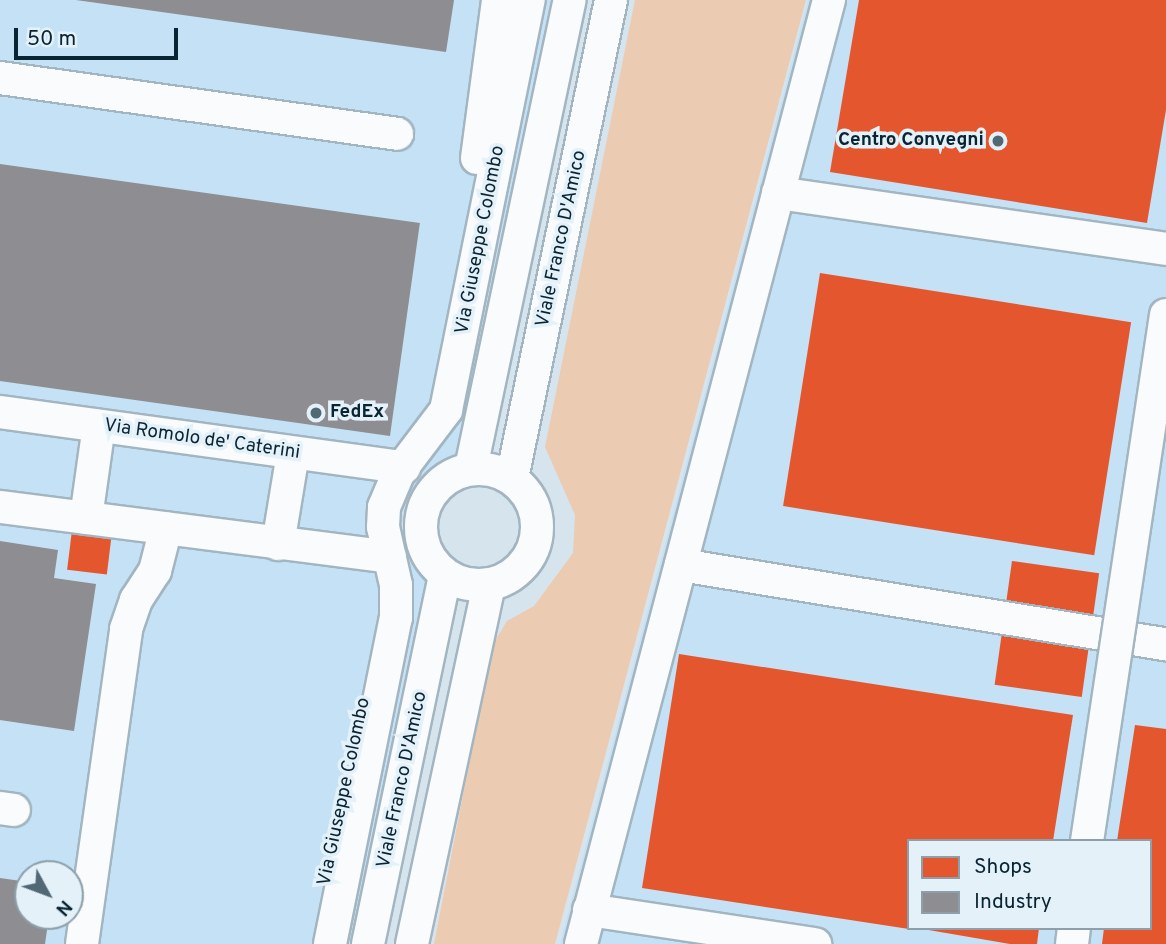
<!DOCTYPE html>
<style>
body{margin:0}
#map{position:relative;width:1166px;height:944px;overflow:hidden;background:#d6e4ed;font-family:Overpass,sans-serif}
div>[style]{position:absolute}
.built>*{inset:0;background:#c4e1f5}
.green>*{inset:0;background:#ebcbb2}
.shops>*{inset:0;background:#e4572e;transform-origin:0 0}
.industry>*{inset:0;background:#8d8d92;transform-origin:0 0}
.roads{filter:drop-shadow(2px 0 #a2b5c0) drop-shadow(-2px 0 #a2b5c0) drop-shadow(0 2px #a2b5c0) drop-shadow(0 -2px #a2b5c0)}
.minor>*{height:32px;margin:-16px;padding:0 16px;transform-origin:16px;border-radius:16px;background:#f9fbfc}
.minor>.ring{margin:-16px;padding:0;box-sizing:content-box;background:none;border:32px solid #f9fbfc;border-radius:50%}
.bridges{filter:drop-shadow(2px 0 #a2b5c0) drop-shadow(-2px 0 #a2b5c0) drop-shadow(0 2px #a2b5c0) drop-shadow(0 -2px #a2b5c0)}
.minor-bridge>*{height:32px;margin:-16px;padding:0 16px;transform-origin:16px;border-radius:16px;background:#f9fbfc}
.dots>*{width:19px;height:19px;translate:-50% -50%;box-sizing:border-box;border:4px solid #e4f1f9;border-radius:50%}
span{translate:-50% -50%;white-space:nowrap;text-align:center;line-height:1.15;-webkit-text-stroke:7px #e4f1f9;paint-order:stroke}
.poi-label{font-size:19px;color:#092534;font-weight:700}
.right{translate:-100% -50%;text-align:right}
.left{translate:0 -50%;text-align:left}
.street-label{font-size:19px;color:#092534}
.legend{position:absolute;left:907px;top:839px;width:245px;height:91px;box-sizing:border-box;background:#e4f1f9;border:2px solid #8c9faa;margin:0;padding:9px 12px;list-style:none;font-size:21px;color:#092534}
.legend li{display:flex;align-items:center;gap:14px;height:35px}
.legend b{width:35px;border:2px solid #8c9faa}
.north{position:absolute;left:14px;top:860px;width:70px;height:70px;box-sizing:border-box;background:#e4f1f9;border:2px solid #8c9faa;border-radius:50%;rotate:131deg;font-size:19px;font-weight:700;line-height:28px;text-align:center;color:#092534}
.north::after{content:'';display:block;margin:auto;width:24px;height:32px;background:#516875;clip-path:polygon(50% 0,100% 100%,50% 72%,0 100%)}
.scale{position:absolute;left:14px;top:28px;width:164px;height:32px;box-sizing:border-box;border:4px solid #092534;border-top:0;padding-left:9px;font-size:21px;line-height:24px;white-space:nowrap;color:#092534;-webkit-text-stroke:5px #e4f1f9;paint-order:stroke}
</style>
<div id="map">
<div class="built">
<i style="clip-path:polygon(evenodd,0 0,554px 0,468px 435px,421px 506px,419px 535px,428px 607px,362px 944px,0 944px,0 0,28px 874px,70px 874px,70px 916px,28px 916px,28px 874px)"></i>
<i style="clip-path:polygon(evenodd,808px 0,1166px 0,1166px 944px,560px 944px,808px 0,909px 841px,1150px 841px,1150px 928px,909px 928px,909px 841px)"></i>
</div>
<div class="green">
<i style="clip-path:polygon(635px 0,806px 0,555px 944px,434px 944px,492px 646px,507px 621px,534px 606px,573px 553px,575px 515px,545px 447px)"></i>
</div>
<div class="shops">
<i style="clip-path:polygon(859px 0,1166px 0,1166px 110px,1147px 223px,830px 172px)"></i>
<i style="left:820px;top:273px;width:315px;height:236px;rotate:9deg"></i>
<i style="left:72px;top:530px;width:40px;height:40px;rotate:7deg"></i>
<i style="left:1012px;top:561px;width:88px;height:125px;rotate:8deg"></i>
<i style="clip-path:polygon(679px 654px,1073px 715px,1053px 841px,909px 841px,909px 929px,642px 888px)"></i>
<i style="clip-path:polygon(1135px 725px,1166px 729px,1166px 944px,1102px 944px,1104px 928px,1150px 928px,1150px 841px,1117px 841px)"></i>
<i style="clip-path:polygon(917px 928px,1039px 928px,1037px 944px,1010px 944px)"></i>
</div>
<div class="industry">
<i style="clip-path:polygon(76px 0,454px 0,446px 52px)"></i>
<i style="left:0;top:164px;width:424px;height:215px;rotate:8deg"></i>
<i style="clip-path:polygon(0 541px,58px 550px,54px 578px,96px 584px,74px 731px,0 720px)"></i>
<i style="clip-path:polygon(0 878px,28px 882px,28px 916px,49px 916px,45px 944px,0 944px)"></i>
</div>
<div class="roads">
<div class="minor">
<i style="left:0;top:78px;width:401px;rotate:8deg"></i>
<i style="left:477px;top:158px;width:159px;rotate:-82.4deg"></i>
<i style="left:778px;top:193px;width:392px;rotate:8.2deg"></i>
<i style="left:0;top:412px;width:408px;rotate:7.8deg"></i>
<i style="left:471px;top:468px;width:478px;rotate:-78.1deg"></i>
<i class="ring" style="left:421px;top:469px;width:84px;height:84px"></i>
<i style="left:512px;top:478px;width:488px;rotate:-78.3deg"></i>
<i style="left:0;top:507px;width:393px;rotate:7.3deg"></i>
<i style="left:86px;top:518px;width:93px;rotate:-82deg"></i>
<i style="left:278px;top:544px;width:92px;rotate:-80.6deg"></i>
<i style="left:681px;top:565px;width:491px;rotate:9.3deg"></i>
<i style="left:0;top:808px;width:14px;rotate:8deg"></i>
<i style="left:589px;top:910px;width:229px;rotate:8.6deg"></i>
<i style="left:82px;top:944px;width:318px;rotate:-82deg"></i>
<i style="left:126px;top:629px;width:31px;rotate:-71deg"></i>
<i style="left:136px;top:600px;width:35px;rotate:-57deg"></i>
<i style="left:155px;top:571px;width:44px;rotate:-75.7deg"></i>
<i style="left:330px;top:944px;width:333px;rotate:-78.6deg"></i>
<i style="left:396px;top:618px;width:33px;rotate:-90deg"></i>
<i style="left:396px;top:585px;width:59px;rotate:-102.6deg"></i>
<i style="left:383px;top:527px;width:20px;rotate:-87deg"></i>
<i style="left:384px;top:507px;width:38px;rotate:-67deg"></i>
<i style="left:399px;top:472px;width:78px;rotate:-52.8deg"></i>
<i style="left:446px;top:410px;width:418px;rotate:-78.6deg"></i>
<i style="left:368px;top:944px;width:377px;rotate:-78.2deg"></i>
<i style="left:412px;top:944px;width:368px;rotate:-77.9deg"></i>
<i style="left:581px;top:944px;width:976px;rotate:-75.28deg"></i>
<i style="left:1072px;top:944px;width:16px;rotate:-83deg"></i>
</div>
</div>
<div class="bridges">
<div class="minor-bridge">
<i style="left:1087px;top:841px;width:532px;rotate:-81.46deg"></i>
</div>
</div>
<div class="dots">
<i style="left:998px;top:141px;background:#516875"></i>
<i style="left:316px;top:413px;background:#516875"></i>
</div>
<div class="poi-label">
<span class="right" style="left:984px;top:141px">Centro Convegni</span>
<span class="left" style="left:330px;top:413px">FedEx</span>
</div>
<div class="street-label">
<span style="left:562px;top:239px;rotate:-78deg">Viale Franco D'Amico</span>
<span style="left:481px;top:240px;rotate:-79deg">Via Giuseppe Colombo</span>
<span style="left:202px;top:440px;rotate:8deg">Via Romolo de' Caterini</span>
<span style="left:403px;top:780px;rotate:-78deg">Viale Franco D'Amico</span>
<span style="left:345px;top:792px;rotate:-78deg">Via Giuseppe Colombo</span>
</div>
<ul class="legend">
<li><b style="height:19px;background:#e4572e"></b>Shops</li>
<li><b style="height:19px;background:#8d8d92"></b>Industry</li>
</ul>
<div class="north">N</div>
<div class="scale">50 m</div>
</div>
